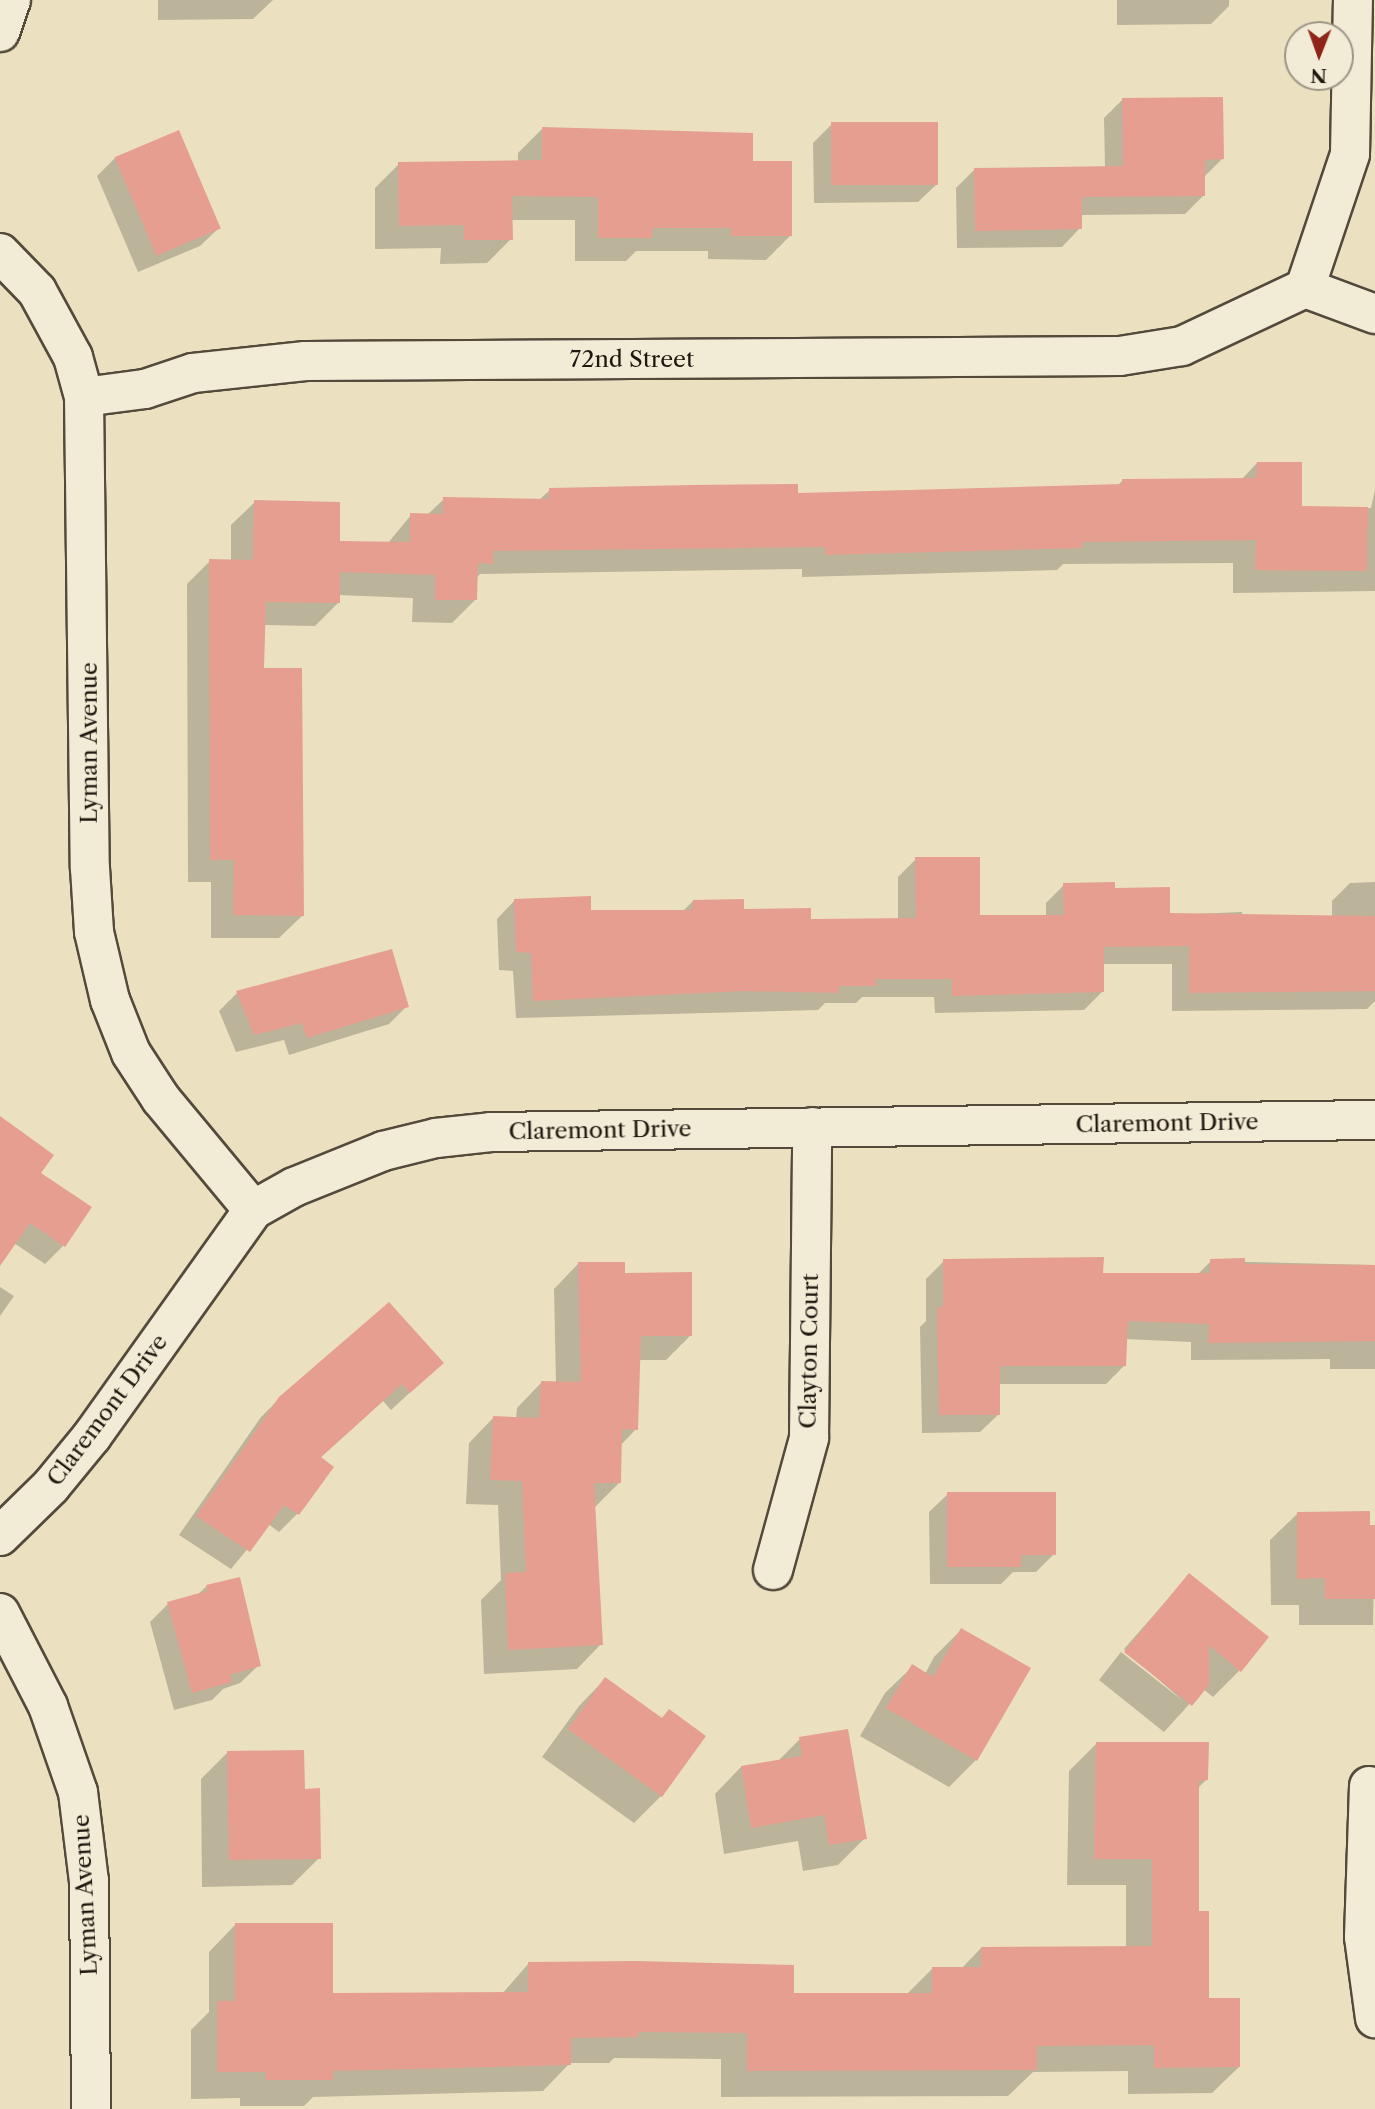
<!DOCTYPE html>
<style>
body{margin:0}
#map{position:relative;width:1375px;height:2109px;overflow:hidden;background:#ebe1c1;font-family:"Libre Caslon Text",serif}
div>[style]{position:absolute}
.shadow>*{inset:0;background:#0003}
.building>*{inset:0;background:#e69e91;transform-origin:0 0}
.roads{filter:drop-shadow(2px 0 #534a3b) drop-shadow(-2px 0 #534a3b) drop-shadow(0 2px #534a3b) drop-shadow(0 -2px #534a3b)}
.minor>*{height:38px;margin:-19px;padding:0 19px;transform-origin:19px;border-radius:19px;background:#f2ecd7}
span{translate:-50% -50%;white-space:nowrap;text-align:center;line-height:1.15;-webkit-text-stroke:5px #f2ecd7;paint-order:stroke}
.street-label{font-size:23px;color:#20170e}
.north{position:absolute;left:1284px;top:21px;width:70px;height:70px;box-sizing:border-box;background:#f2ecd7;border:2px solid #9e9787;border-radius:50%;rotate:181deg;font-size:19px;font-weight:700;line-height:28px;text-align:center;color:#20170e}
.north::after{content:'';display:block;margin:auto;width:24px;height:32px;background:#8f2418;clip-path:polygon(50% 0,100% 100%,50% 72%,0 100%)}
</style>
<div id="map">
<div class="shadow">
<i style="clip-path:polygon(158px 0,273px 0,253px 19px,158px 20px)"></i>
<i style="clip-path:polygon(1117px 0,1229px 0,1229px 6px,1211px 24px,1117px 25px)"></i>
<i style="clip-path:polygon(1122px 100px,1223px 158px,1204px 177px,1203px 196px,1185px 214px,1080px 215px,1080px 228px,1062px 247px,957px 248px,956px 188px,974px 170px,1105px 168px,1104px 118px)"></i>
<i style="clip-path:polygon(831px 125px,937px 184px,918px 202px,814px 203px,813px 143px)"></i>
<i style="clip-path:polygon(542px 129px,752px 162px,790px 236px,766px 260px,708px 259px,708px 251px,636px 251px,626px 261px,575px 261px,575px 220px,511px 220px,511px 239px,487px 263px,440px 264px,441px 248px,375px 249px,375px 188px,399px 164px,518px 162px,518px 153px)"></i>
<i style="clip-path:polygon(115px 158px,219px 228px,200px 246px,138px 272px,97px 176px)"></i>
<i style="clip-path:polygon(1257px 463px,1300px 507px,1371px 508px,1375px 490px,1375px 591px,1233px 593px,1233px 563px,1063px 564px,1057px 570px,802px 577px,802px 569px,480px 574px,475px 579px,475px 600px,452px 623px,412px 622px,413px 598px,338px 595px,338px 603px,315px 626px,263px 625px,263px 669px,303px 915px,279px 938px,211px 938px,211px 882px,188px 882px,187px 584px,210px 561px,231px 562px,231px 525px,255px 502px,338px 543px,388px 543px,411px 515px,427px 515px,444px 499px,539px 500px,550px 490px,797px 494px,1117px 486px,1123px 480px,1241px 480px)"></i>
<i style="clip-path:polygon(916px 859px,979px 917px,1046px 917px,1046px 903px,1064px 885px,1113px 889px,1168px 915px,1242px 912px,1242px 918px,1332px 918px,1332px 901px,1350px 883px,1375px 882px,1375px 1001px,1367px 1009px,1172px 1011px,1172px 964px,1102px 964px,1102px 992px,1084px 1010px,935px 1013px,934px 997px,862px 997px,856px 1003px,825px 1003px,818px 1010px,516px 1018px,513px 971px,499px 970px,497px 919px,515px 900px,590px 911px,683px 911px,693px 901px,809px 921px,898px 920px,898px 877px)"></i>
<i style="clip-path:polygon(237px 993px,407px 1006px,389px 1024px,289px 1055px,284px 1040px,236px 1052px,219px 1011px)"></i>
<i style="clip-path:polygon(0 1126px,39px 1173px,63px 1246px,45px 1264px,14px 1243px,0 1263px)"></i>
<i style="clip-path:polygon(944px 1261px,1102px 1275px,1197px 1275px,1211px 1261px,1375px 1265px,1375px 1369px,1330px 1369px,1330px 1359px,1191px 1360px,1191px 1342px,1125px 1339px,1124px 1366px,1106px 1384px,999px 1384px,999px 1414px,980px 1432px,922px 1433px,920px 1327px,926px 1321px,926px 1279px)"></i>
<i style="clip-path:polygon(578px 1264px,623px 1275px,691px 1335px,666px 1360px,638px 1360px,636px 1429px,620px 1446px,619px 1483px,594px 1508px,601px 1644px,577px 1669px,484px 1674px,481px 1600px,501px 1580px,498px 1505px,466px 1504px,469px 1443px,493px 1418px,516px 1419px,517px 1408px,541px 1383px,556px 1383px,554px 1289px)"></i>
<i style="clip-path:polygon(0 1287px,14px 1296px,0 1316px)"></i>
<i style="clip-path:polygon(442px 1363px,391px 1410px,383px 1401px,320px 1458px,331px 1467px,297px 1514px,279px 1532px,268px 1524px,231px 1569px,179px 1535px,261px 1417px,280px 1398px)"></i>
<i style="clip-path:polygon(948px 1494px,1054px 1554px,1036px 1572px,1013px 1572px,1001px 1584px,930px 1584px,929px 1512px)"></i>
<i style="clip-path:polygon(1297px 1514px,1375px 1527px,1373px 1625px,1299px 1625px,1299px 1605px,1271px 1605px,1270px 1540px)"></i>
<i style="clip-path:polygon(1189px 1575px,1240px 1670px,1213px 1697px,1203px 1689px,1164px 1732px,1099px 1680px,1121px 1652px,1183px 1701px,1124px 1649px)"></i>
<i style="clip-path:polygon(207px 1586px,259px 1665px,240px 1683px,223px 1689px,212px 1700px,174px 1710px,150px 1622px,168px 1604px,197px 1595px)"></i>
<i style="clip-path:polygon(961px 1630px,976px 1760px,949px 1787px,860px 1736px,885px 1693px,912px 1667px,925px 1674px,934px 1657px)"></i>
<i style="clip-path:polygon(605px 1679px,661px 1719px,669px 1711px,661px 1796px,634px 1823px,542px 1757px,579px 1706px)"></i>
<i style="clip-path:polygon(800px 1739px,865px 1838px,838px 1865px,803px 1871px,798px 1841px,724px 1854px,715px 1794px,741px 1767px,777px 1762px)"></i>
<i style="clip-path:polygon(1096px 1744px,1207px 1779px,1197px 1789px,1197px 1913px,1208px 2000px,1239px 2067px,1212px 2093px,1128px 2094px,1128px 2071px,1033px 2072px,1008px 2096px,721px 2097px,721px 2059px,614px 2058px,609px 2063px,570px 2063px,543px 2091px,313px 2097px,304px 2106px,240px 2106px,240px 2098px,191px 2099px,191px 2030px,209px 2012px,209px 1952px,235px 1925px,331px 1994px,502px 1994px,529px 1963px,793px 1995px,906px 1995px,933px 1968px,961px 1969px,981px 1948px,1126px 1948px,1126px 1885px,1067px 1885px,1069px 1771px)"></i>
<i style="clip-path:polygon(228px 1752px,303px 1791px,319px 1858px,292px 1885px,202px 1887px,201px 1779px)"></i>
</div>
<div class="building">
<i style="clip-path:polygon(1223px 97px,1224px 159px,1205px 160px,1205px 196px,1082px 197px,1082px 229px,975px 231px,974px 168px,1123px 166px,1122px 98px)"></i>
<i style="left:938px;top:122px;width:63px;height:107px;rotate:90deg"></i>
<i style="clip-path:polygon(542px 127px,753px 133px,753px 161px,792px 161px,792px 236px,731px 236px,731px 228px,652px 228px,652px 238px,598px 238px,598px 197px,512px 196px,513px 240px,464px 240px,464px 225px,399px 226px,398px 162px,542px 160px)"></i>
<i style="left:179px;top:130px;width:107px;height:70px;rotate:67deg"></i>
<i style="clip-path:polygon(1257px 462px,1302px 462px,1302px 506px,1368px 507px,1367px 571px,1255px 570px,1256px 540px,1082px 542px,1082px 548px,825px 555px,825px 547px,493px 551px,493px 564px,478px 563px,477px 600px,435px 600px,435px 575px,340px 572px,340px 603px,266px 602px,264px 668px,302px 668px,304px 916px,233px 915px,234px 860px,210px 860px,209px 559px,253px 560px,254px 500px,340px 502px,340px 541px,410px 542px,410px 513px,443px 514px,443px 497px,549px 499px,549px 488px,691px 485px,798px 484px,798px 493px,1122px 484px,1122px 479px,1256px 478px)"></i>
<i style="clip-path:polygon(915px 857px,980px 857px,980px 915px,1064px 915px,1063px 883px,1115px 882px,1115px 888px,1170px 887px,1170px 913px,1375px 916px,1375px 991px,1189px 993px,1189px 946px,1104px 947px,1104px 992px,952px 996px,952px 979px,875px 979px,876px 986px,839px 986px,838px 993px,745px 991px,533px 1001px,531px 953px,516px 952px,514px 899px,591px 896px,591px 910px,692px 910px,693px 900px,744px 899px,744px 909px,811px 908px,811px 919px,916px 918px)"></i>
<i style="clip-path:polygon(392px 949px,409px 1007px,307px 1038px,302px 1023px,254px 1035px,236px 991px)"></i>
<i style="clip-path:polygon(0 1116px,54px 1155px,41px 1173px,92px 1207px,65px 1247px,30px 1223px,0 1266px)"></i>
<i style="clip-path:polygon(1104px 1257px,1103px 1273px,1210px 1273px,1210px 1259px,1245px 1258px,1245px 1264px,1375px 1265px,1375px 1341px,1208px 1343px,1209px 1324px,1128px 1321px,1126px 1366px,1000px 1366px,1000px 1415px,939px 1415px,937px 1307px,943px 1307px,943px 1259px)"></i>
<i style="clip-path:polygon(578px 1262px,625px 1262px,625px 1273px,692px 1272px,692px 1336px,641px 1336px,638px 1430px,622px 1429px,621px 1483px,594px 1483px,603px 1645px,508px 1650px,505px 1573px,526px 1572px,522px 1481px,490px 1480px,493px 1416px,539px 1418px,541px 1381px,581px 1382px)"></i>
<i style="clip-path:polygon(389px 1302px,444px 1363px,410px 1393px,402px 1384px,321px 1457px,334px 1467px,299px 1515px,284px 1505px,250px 1552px,196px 1516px,279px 1397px)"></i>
<i style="clip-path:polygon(947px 1492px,1056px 1492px,1056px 1555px,1021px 1555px,1021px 1567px,947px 1567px)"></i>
<i style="clip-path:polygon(1370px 1511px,1370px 1525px,1375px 1525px,1375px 1599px,1325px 1599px,1325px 1578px,1297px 1579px,1297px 1512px)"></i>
<i style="clip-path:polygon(1189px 1573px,1269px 1637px,1241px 1672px,1209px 1645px,1209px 1685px,1192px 1706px,1124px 1652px)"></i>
<i style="clip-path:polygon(240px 1577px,261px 1666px,230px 1675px,232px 1682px,192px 1693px,167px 1602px,207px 1591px,206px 1585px)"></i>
<i style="clip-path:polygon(961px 1628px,1031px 1668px,977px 1761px,886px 1708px,912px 1664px,933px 1677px)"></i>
<i style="clip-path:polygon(605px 1677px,662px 1718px,669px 1709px,706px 1736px,662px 1797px,568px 1729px)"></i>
<i style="clip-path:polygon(848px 1729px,867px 1839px,829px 1845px,824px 1815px,751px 1828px,741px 1766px,802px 1756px,799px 1737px)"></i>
<i style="clip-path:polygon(1096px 1742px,1209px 1742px,1208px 1780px,1199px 1781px,1199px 1911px,1209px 1911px,1209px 1998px,1240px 1998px,1240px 2067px,1154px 2068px,1154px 2045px,1037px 2046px,1037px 2070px,747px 2071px,747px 2033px,638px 2032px,638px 2037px,571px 2038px,571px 2065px,333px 2071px,333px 2080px,266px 2080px,266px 2072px,217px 2072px,217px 2001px,235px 2001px,235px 1923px,333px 1923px,333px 1993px,528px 1992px,528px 1962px,637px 1961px,794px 1965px,794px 1993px,932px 1993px,932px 1967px,981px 1967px,981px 1947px,1152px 1946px,1152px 1859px,1094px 1859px)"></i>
<i style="clip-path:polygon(304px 1750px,305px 1789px,320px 1788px,321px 1859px,229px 1860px,227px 1751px)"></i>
</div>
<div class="roads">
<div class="minor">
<i style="left:0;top:32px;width:34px;rotate:-71deg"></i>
<i style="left:0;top:253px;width:53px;rotate:45.8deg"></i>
<i style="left:37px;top:291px;width:75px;rotate:61.4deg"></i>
<i style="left:73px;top:357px;width:41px;rotate:74.6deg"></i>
<i style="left:84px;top:397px;width:471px;rotate:89.3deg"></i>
<i style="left:90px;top:868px;width:64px;rotate:86.4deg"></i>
<i style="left:94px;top:932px;width:70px;rotate:76.8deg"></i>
<i style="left:110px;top:1000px;width:57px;rotate:68.4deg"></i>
<i style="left:131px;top:1053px;width:55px;rotate:56.9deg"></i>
<i style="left:161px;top:1099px;width:144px;rotate:50.3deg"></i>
<i style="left:1305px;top:288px;width:75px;rotate:20.4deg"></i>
<i style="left:84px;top:397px;width:62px;rotate:-7.5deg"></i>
<i style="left:145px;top:389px;width:51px;rotate:-18.4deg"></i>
<i style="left:193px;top:373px;width:113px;rotate:-6.1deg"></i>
<i style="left:305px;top:361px;width:815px;rotate:-0.35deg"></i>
<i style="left:1120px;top:356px;width:63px;rotate:-9.2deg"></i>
<i style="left:1182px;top:346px;width:136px;rotate:-25.2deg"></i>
<i style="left:1305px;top:288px;width:141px;rotate:-71.4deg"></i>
<i style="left:1350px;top:154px;width:154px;rotate:-88.9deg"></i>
<i style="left:0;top:1536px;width:71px;rotate:-44.4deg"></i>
<i style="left:51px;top:1486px;width:65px;rotate:-50.6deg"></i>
<i style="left:92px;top:1436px;width:277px;rotate:-54.5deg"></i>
<i style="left:253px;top:1210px;width:47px;rotate:-29.3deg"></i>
<i style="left:294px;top:1187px;width:96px;rotate:-22deg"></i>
<i style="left:383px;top:1151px;width:55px;rotate:-13.8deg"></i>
<i style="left:436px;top:1138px;width:55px;rotate:-6.2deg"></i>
<i style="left:491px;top:1132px;width:884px;rotate:-0.78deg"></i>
<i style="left:773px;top:1570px;width:137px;rotate:-74.7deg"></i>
<i style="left:809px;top:1438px;width:311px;rotate:-89.4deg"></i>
<i style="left:0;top:1613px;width:105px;rotate:62.7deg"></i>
<i style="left:48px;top:1706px;width:91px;rotate:70.8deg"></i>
<i style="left:78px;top:1792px;width:90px;rotate:83deg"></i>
<i style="left:89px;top:1881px;width:228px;rotate:89.5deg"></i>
<i style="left:1369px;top:1786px;width:151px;rotate:91.9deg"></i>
<i style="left:1364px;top:1937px;width:82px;rotate:82.3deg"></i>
</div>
</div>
<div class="street-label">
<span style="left:632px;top:359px">72nd Street</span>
<span style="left:89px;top:743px;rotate:-90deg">Lyman Avenue</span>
<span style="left:1167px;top:1123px;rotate:-1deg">Claremont Drive</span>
<span style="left:600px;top:1130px;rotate:-1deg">Claremont Drive</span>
<span style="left:809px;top:1351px;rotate:-89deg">Clayton Court</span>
<span style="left:107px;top:1410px;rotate:-53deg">Claremont Drive</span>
<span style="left:85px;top:1895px;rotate:-93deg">Lyman Avenue</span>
</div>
<div class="north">N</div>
</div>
